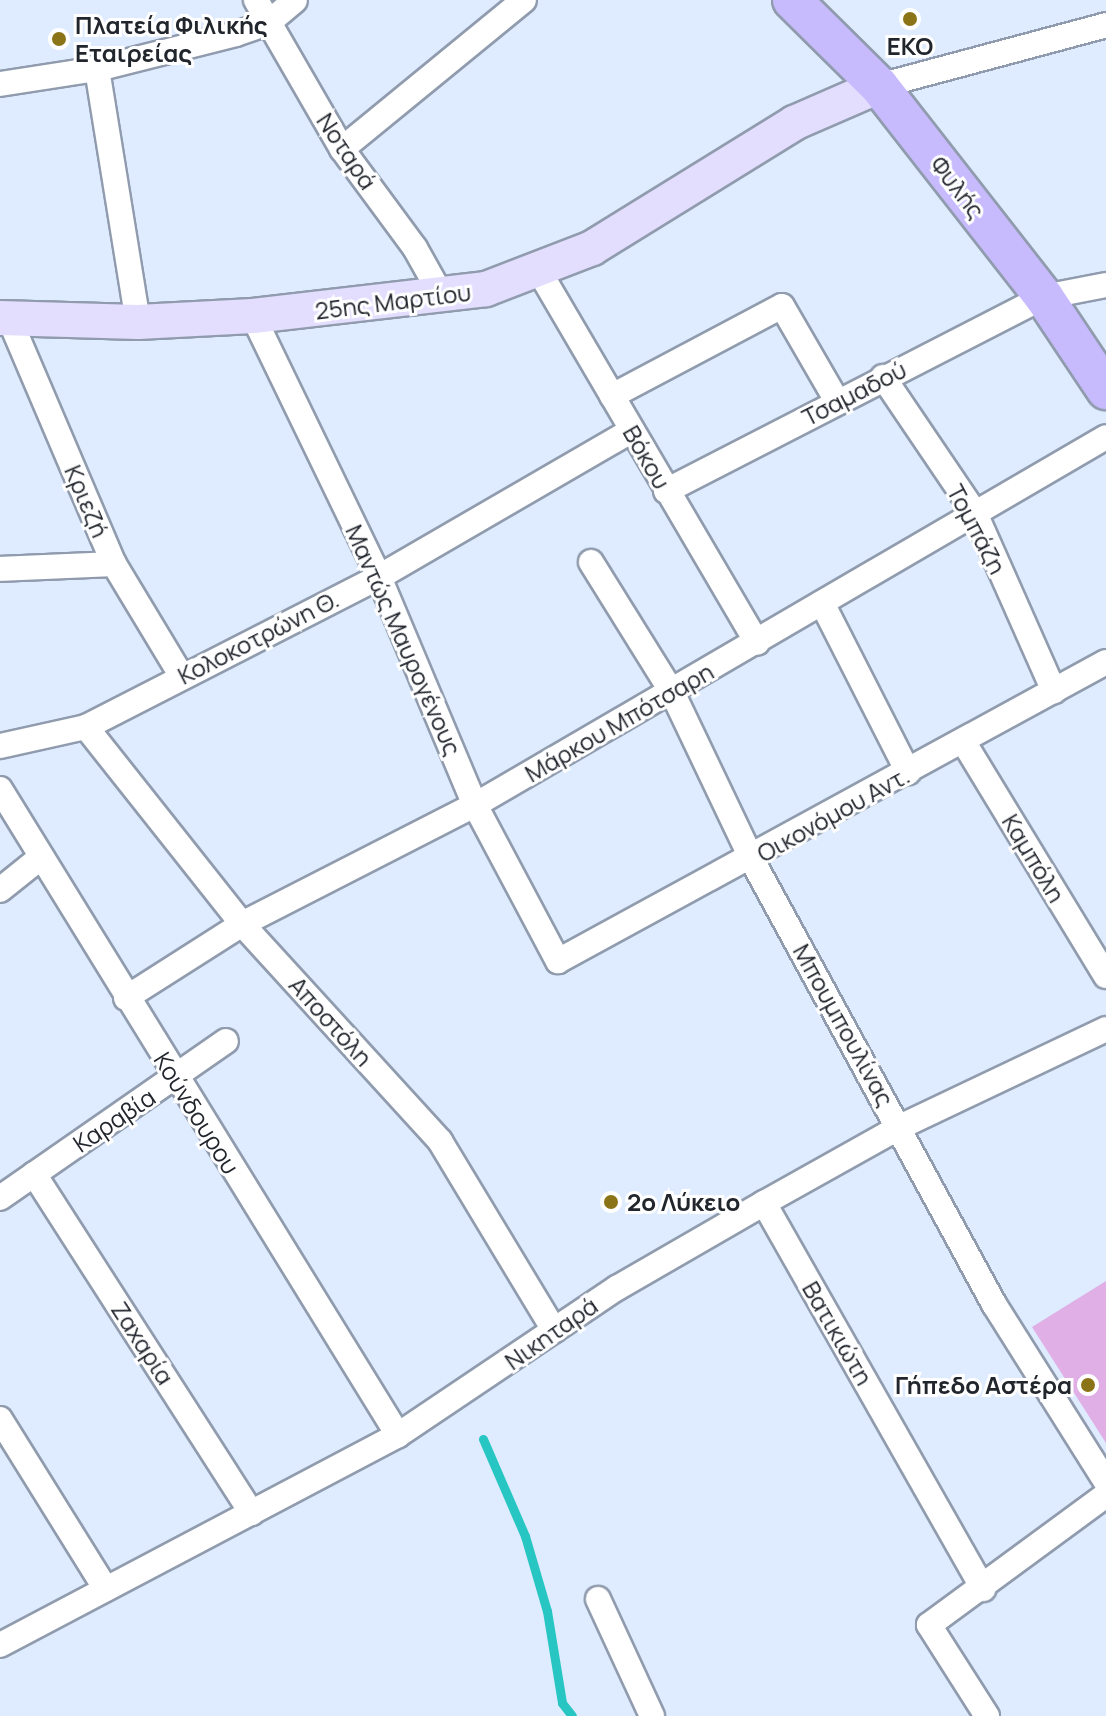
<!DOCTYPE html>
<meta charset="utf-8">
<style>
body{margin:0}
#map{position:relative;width:1106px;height:1716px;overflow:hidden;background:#dfecff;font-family:Manrope,sans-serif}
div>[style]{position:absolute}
.green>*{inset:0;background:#dfafe6}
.stream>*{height:9px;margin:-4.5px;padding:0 4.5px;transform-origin:4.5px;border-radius:4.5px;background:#27c6c2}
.roads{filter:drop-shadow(2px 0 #909cae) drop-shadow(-2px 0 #909cae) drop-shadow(0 2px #909cae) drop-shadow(0 -2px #909cae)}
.minor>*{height:24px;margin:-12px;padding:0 12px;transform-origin:12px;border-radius:12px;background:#fff}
.secondary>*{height:34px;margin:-17px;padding:0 17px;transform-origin:17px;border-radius:17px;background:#e3ddfe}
.primary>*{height:38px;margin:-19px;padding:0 19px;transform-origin:19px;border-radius:19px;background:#c7bbfd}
.dots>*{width:22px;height:22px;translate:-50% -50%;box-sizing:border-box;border:4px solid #fff;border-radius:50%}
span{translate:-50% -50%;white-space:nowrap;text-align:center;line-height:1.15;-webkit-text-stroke:6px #fff;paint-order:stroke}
.poi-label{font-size:24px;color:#21252c;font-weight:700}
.left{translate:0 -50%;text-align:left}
.right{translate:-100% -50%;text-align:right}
.street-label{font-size:24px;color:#21252c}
</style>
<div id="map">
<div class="green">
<i style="clip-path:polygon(1106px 1281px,1106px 1443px,1032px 1327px)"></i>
</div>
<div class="stream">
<i style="left:483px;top:1439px;width:106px;rotate:66.6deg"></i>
<i style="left:525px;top:1536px;width:78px;rotate:73.7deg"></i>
<i style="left:547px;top:1611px;width:93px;rotate:80.7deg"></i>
<i style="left:562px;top:1703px;width:16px;rotate:52deg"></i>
</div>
<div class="roads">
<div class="minor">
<i style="left:256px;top:0;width:172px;rotate:60deg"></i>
<i style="left:342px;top:149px;width:123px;rotate:53.6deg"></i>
<i style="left:415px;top:248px;width:57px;rotate:60.8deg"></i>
<i style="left:97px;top:69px;width:256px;rotate:80.8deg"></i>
<i style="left:0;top:84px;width:98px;rotate:-8.8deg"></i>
<i style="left:97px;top:69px;width:143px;rotate:-14.1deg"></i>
<i style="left:236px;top:34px;width:34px;rotate:-19deg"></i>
<i style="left:268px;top:23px;width:35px;rotate:-40deg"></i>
<i style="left:879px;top:86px;width:235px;rotate:-15deg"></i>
<i style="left:342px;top:149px;width:235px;rotate:-39.3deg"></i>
<i style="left:539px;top:271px;width:431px;rotate:59.6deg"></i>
<i style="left:253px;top:316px;width:290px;rotate:64.2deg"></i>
<i style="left:379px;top:577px;width:247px;rotate:67.2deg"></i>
<i style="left:475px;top:805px;width:177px;rotate:62deg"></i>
<i style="left:558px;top:961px;width:624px;rotate:-28.62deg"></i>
<i style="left:9px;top:318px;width:267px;rotate:66.9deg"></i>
<i style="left:114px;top:564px;width:130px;rotate:58.9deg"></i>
<i style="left:883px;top:377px;width:164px;rotate:55.9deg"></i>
<i style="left:975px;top:513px;width:195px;rotate:66.1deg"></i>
<i style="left:612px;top:396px;width:192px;rotate:-27.9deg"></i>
<i style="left:782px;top:306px;width:110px;rotate:59.9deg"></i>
<i style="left:666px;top:491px;width:425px;rotate:-27.2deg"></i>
<i style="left:1044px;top:297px;width:63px;rotate:-11deg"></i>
<i style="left:591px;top:562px;width:153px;rotate:58.1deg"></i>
<i style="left:672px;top:692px;width:186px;rotate:64.5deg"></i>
<i style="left:752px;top:860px;width:506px;rotate:61.41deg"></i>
<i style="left:994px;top:1304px;width:210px;rotate:57.8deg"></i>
<i style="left:0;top:569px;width:114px;rotate:-2.5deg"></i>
<i style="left:822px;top:603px;width:190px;rotate:63deg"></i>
<i style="left:86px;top:727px;width:251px;rotate:51.6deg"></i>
<i style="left:242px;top:924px;width:294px;rotate:47.6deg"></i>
<i style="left:440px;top:1141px;width:221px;rotate:58.9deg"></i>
<i style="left:963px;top:741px;width:275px;rotate:58.7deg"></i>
<i style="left:0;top:746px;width:88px;rotate:-12.5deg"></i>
<i style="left:86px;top:727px;width:329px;rotate:-27.1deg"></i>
<i style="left:379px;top:577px;width:291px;rotate:-30.1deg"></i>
<i style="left:0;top:789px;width:759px;rotate:58.36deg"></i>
<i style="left:0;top:890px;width:53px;rotate:-38.8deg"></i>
<i style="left:126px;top:998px;width:138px;rotate:-32.5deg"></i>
<i style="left:242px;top:924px;width:262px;rotate:-27.1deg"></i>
<i style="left:475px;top:805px;width:730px;rotate:-30.25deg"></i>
<i style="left:34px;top:1174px;width:403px;rotate:57.3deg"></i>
<i style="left:0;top:1198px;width:275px;rotate:-34.8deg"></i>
<i style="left:764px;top:1203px;width:444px;rotate:60.4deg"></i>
<i style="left:0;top:1419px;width:200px;rotate:58.1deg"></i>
<i style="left:598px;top:1599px;width:129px;rotate:65.2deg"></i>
<i style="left:0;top:1645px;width:450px;rotate:-27.8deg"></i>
<i style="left:398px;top:1435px;width:264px;rotate:-33.9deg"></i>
<i style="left:617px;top:1288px;width:170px;rotate:-30deg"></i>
<i style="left:764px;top:1203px;width:158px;rotate:-29.2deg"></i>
<i style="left:902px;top:1126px;width:226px;rotate:-25.4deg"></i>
<i style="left:987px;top:1716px;width:108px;rotate:-122.5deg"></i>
<i style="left:929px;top:1625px;width:220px;rotate:-36.3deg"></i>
</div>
<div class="secondary">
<i style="left:0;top:318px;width:138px;rotate:1.7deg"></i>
<i style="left:138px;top:322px;width:115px;rotate:-3deg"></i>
<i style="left:253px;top:316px;width:235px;rotate:-6.6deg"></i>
<i style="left:486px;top:289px;width:114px;rotate:-21.1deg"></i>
<i style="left:592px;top:248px;width:238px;rotate:-31.7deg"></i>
<i style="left:794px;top:123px;width:93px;rotate:-23.5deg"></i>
</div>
<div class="primary">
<i style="left:792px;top:0;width:122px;rotate:44.7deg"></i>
<i style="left:879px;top:86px;width:268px;rotate:52deg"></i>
<i style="left:1044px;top:297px;width:112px;rotate:56.3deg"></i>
</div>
</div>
<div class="dots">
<i style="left:910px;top:19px;background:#8b7418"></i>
<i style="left:59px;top:39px;background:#8b7418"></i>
<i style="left:611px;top:1202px;background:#8b7418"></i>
<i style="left:1088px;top:1385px;background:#8b7418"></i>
</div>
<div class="poi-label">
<span class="left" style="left:75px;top:39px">Πλατεία Φιλικής<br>Εταιρείας</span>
<span style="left:910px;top:46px">EKO</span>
<span class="left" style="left:627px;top:1202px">2ο Λύκειο</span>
<span class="right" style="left:1072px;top:1385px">Γήπεδο Αστέρα</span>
</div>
<div class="street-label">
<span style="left:347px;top:151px;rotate:56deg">Νοταρά</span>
<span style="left:958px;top:187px;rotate:52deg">Φυλής</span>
<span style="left:393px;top:301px;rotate:-7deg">25ης Μαρτίου</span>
<span style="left:854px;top:393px;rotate:-27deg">Τσαμαδού</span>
<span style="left:647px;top:457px;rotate:60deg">Βόκου</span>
<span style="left:87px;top:501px;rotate:67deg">Κριεζή</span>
<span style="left:977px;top:529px;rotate:62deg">Τομπάζη</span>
<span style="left:258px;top:637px;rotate:-27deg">Κολοκοτρώνη Θ.</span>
<span style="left:404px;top:640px;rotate:66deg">Μαντώς Μαυρογένους</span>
<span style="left:619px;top:722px;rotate:-30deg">Μάρκου Μπότσαρη</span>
<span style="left:833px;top:814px;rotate:-29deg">Οικονόμου Αντ.</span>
<span style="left:1034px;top:858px;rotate:59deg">Καμπόλη</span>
<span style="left:331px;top:1021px;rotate:48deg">Αποστόλη</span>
<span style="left:844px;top:1025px;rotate:61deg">Μπουμπουλίνας</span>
<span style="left:197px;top:1113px;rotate:58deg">Κούνδουρου</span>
<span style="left:114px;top:1120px;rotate:-34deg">Καραβία</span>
<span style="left:551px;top:1333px;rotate:-35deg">Νικηταρά</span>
<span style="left:838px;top:1333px;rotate:60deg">Βατικιώτη</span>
<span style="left:143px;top:1343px;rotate:57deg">Ζαχαρία</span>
</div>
</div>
